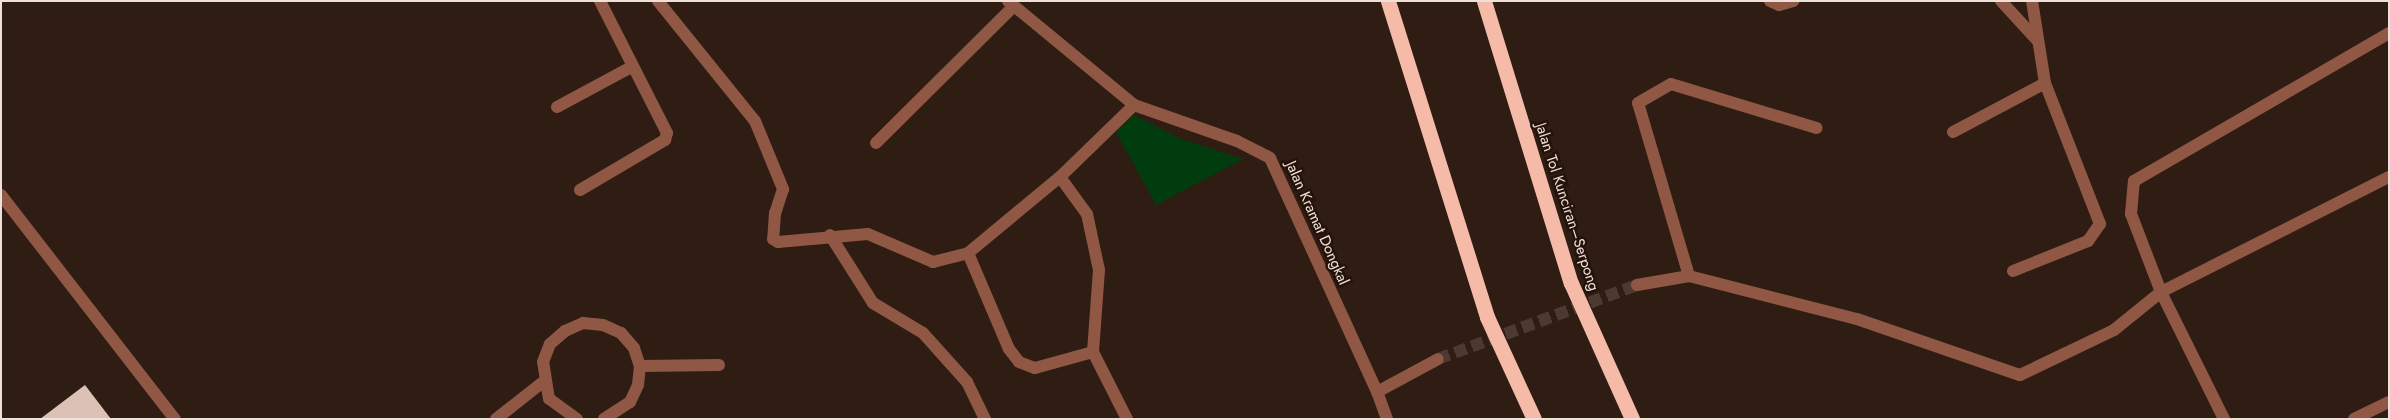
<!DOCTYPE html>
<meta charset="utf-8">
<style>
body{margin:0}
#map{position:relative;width:2390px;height:420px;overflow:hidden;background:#2f1d13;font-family:Jost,sans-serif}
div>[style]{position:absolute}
.green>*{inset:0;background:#003c0d}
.building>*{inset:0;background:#dbc2b5}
.street-tunnel>*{height:12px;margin-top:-6px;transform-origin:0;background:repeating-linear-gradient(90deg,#4c3a31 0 12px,transparent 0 18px)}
.street>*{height:12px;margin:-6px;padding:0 6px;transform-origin:6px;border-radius:6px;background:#905744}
.highway>*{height:15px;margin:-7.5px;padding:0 7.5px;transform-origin:7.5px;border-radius:7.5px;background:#f5bba8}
span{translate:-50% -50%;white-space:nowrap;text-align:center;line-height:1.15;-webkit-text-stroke:5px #25130a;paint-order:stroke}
.street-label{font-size:15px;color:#eee1da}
.frame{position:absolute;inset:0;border:2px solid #eee1da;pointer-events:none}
</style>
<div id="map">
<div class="green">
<i style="clip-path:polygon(1134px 115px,1181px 139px,1243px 159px,1156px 205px,1116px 132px)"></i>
</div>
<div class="building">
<i style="clip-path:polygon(85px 385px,111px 419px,40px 419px)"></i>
</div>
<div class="street-tunnel">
<i style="left:1438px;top:359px;width:212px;rotate:-20.4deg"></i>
</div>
<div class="street">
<i style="left:658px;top:1px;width:154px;rotate:51.1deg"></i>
<i style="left:755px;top:121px;width:74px;rotate:67.6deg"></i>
<i style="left:783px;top:189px;width:25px;rotate:108deg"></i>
<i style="left:775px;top:213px;width:26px;rotate:94deg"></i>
<i style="left:773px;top:239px;width:6px;rotate:31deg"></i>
<i style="left:778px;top:242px;width:90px;rotate:-5.1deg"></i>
<i style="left:868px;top:234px;width:71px;rotate:23.3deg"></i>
<i style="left:933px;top:262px;width:36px;rotate:-14deg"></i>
<i style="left:968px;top:253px;width:119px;rotate:-39.6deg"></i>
<i style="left:1060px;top:177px;width:103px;rotate:-44.2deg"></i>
<i style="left:1008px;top:1px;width:163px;rotate:39.5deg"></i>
<i style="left:1134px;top:105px;width:109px;rotate:19.3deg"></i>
<i style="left:1237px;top:141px;width:37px;rotate:27deg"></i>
<i style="left:1270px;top:158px;width:257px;rotate:65.4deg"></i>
<i style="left:1770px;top:1px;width:10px;rotate:24deg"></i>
<i style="left:1779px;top:5px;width:15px;rotate:-16deg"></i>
<i style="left:2001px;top:1px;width:52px;rotate:47.4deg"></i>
<i style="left:557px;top:107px;width:86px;rotate:-28.3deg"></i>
<i style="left:1953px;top:132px;width:104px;rotate:-28deg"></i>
<i style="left:876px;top:143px;width:193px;rotate:-44.8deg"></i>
<i style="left:1060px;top:177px;width:46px;rotate:53.9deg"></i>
<i style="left:1087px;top:214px;width:57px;rotate:77.9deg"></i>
<i style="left:1099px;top:270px;width:82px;rotate:94.2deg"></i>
<i style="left:1093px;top:352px;width:75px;rotate:63.1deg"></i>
<i style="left:580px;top:190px;width:99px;rotate:-30.5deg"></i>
<i style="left:665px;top:140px;width:7px;rotate:-74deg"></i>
<i style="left:667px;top:133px;width:148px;rotate:-116.9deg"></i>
<i style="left:1px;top:195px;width:284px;rotate:52.2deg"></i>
<i style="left:830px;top:235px;width:80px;rotate:57.7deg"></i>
<i style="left:873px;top:303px;width:58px;rotate:31deg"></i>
<i style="left:923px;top:333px;width:66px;rotate:48.1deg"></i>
<i style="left:967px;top:382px;width:41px;rotate:64.1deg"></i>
<i style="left:968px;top:253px;width:104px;rotate:66.9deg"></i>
<i style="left:1009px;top:349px;width:16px;rotate:52deg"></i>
<i style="left:1019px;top:362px;width:17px;rotate:21deg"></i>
<i style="left:1035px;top:368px;width:60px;rotate:-15.4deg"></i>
<i style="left:2013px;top:271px;width:81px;rotate:-21.8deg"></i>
<i style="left:2088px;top:241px;width:21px;rotate:-55deg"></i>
<i style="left:2100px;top:224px;width:151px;rotate:-111.3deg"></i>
<i style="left:2045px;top:83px;width:83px;rotate:-99deg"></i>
<i style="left:1689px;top:276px;width:180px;rotate:-106.4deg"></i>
<i style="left:1638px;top:103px;width:38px;rotate:-30deg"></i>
<i style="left:1671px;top:84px;width:152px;rotate:16.8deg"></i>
<i style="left:1637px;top:285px;width:53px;rotate:-9.8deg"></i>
<i style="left:1689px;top:276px;width:173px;rotate:14.4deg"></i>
<i style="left:1857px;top:319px;width:172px;rotate:19deg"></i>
<i style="left:2020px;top:375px;width:104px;rotate:-25.6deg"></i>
<i style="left:2114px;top:330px;width:60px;rotate:-39deg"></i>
<i style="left:2161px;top:292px;width:255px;rotate:-26.8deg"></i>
<i style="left:640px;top:366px;width:79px;rotate:-0.7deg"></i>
<i style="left:496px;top:419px;width:60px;rotate:-38.2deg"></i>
<i style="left:577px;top:419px;width:34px;rotate:-144deg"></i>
<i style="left:549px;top:399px;width:37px;rotate:-99deg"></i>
<i style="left:543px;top:362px;width:19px;rotate:-69deg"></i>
<i style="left:550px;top:344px;width:20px;rotate:-41deg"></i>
<i style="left:565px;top:331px;width:20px;rotate:-24deg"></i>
<i style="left:583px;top:323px;width:20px;rotate:6deg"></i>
<i style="left:603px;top:325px;width:20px;rotate:24deg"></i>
<i style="left:621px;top:333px;width:20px;rotate:49deg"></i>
<i style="left:634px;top:348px;width:19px;rotate:72deg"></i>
<i style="left:640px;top:366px;width:19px;rotate:96deg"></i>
<i style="left:638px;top:385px;width:19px;rotate:115deg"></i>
<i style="left:630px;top:402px;width:31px;rotate:147deg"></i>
<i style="left:1387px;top:419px;width:29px;rotate:-110deg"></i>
<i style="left:1377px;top:392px;width:69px;rotate:-28.4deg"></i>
<i style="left:2224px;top:419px;width:142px;rotate:-116.4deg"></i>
<i style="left:2161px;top:292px;width:84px;rotate:-111deg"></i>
<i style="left:2131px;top:214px;width:33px;rotate:-85deg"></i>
<i style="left:2134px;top:181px;width:295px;rotate:-30.1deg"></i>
<i style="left:2354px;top:419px;width:39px;rotate:-26deg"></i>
</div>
<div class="highway">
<i style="left:1388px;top:1px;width:331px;rotate:72.6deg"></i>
<i style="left:1487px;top:317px;width:112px;rotate:65.3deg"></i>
<i style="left:1484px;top:1px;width:295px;rotate:72.9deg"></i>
<i style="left:1571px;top:283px;width:149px;rotate:65.8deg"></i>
</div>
<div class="street-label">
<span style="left:1567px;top:207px;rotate:72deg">Jalan Tol Kunciran–Serpong</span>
<span style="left:1317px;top:223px;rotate:66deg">Jalan Kramat Dongkal</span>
</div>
<div class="frame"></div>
</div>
